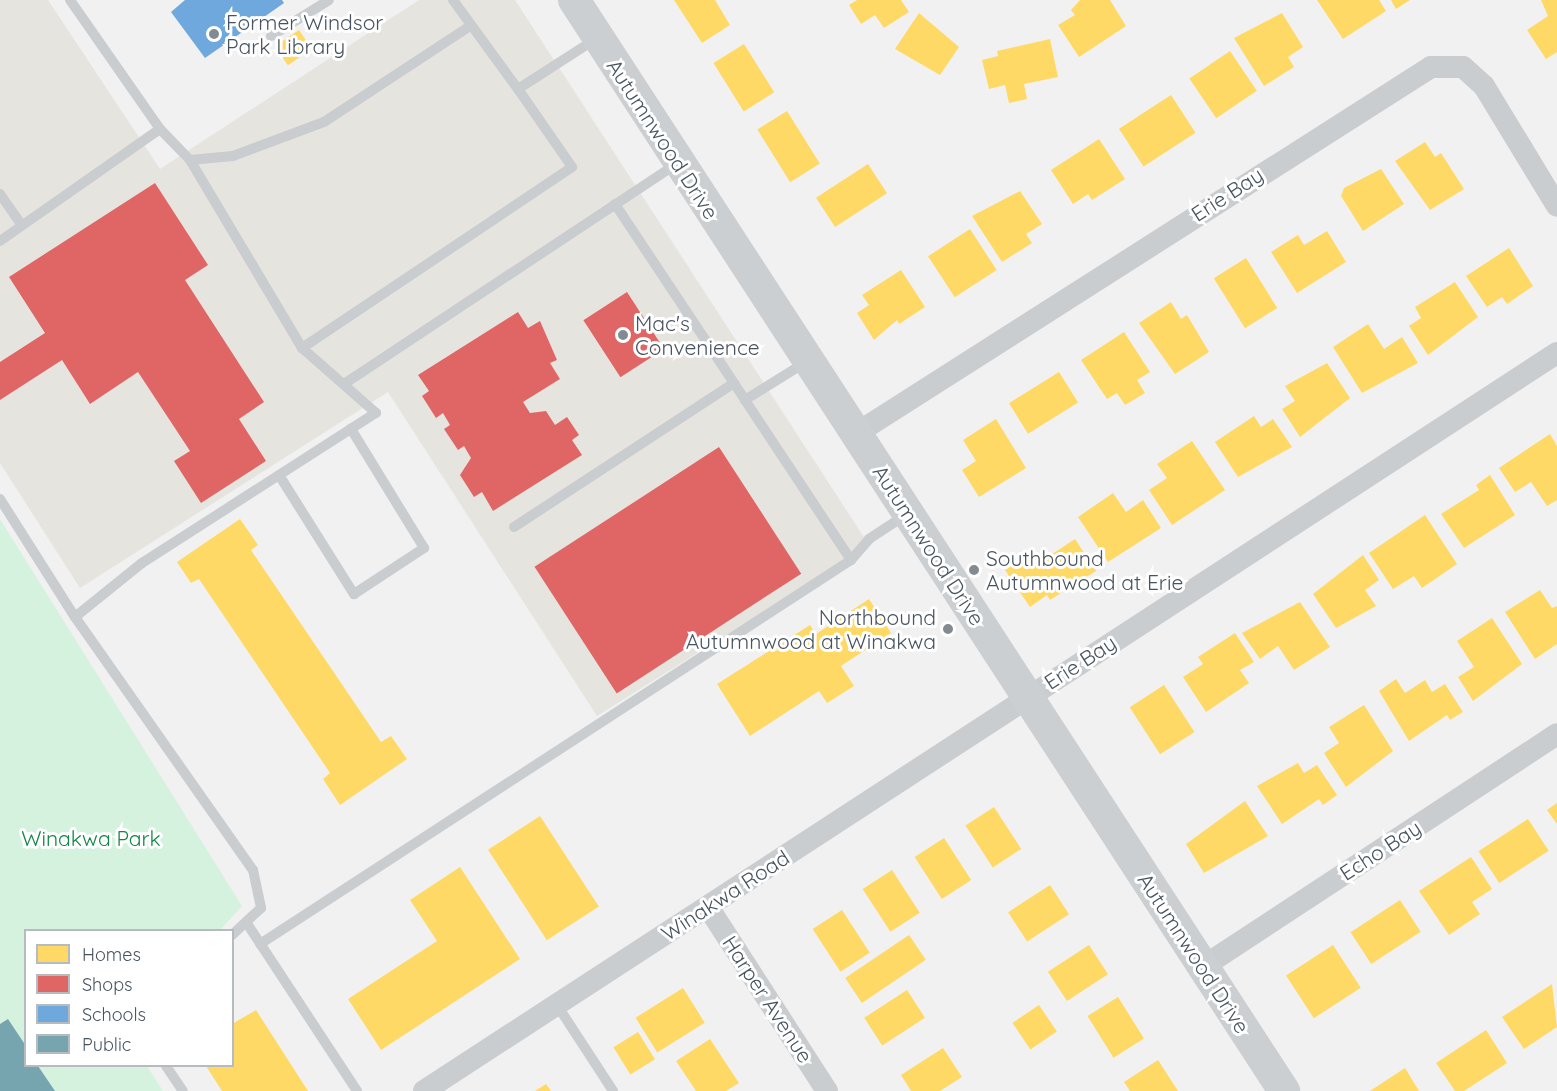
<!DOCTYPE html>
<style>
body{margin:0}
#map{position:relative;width:1557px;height:1091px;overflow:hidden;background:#f2f1f1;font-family:Quicksand,sans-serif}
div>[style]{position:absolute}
.commercial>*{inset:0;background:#e6e4df}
.green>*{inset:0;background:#d5f2df}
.homes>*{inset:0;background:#ffd966;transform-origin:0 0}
.shops>*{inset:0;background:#e06666;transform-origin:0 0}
.schools>*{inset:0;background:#6fa8dc}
.public>*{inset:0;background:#76a5af}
.lane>*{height:10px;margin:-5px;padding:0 5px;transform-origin:5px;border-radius:5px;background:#cacdd0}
.street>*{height:22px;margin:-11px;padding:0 11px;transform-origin:11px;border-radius:11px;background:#cacdd0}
.secondary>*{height:32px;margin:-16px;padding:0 16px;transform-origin:16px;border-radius:16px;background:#cccfd2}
.dots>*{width:16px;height:16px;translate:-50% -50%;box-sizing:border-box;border:3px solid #fff;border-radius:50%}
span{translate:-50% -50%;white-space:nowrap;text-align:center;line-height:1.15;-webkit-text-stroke:6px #fff;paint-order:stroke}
.poi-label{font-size:21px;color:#47545f}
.left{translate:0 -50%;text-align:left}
.right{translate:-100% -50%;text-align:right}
.street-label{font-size:21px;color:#47545f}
.park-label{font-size:21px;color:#128648}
.legend{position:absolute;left:24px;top:929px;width:210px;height:138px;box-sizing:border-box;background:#fff;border:2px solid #b5bbbf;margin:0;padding:8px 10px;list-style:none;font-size:18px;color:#47545f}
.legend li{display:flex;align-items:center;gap:12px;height:30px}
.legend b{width:30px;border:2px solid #b5bbbf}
</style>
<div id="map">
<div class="commercial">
<i style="clip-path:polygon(0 0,48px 0,160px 169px,419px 0,515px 0,869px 545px,597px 716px,388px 392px,80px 588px,0 463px)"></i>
</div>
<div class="green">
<i style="clip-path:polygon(0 519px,242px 906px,220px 930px,26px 930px,26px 1066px,147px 1066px,163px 1091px,0 1091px)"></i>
</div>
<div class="homes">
<i style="clip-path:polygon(674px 0,715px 0,730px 25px,702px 43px)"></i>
<i style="clip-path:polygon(857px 0,901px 0,909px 12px,884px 28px,875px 15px,861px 24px,849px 5px)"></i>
<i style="clip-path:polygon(1080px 0,1110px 0,1126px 26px,1079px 57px,1058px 25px,1075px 15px,1071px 10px)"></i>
<i style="clip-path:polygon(1317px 0,1379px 0,1386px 11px,1343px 39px)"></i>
<i style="clip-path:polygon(1391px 0,1410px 0,1396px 9px)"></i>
<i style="clip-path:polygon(1541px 0,1557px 0,1557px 52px,1546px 59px,1527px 30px,1548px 16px)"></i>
<i style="clip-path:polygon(919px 13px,959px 47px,940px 75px,895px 49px)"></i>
<i style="clip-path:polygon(1282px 13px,1303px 47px,1288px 57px,1294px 67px,1264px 86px,1234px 38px)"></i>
<i style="left:299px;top:30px;width:23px;height:29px;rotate:56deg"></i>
<i style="clip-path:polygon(1050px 39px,1058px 77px,1024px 84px,1027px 99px,1009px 103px,1005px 85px,989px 89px,982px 60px,998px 56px,997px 51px)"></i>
<i style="left:744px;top:44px;width:57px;height:36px;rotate:58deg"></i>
<i style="left:1230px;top:51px;width:48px;height:49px;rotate:56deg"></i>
<i style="left:1171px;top:95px;width:45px;height:62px;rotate:57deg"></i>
<i style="left:787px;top:111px;width:62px;height:35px;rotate:58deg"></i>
<i style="clip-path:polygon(1099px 139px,1125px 179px,1092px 200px,1088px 194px,1073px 204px,1051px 170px)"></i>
<i style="clip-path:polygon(1425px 142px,1435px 157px,1441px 153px,1464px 189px,1430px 210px,1395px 161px)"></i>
<i style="left:868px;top:164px;width:35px;height:62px;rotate:57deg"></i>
<i style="clip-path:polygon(1381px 169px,1404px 204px,1363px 231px,1341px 196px,1344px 188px)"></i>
<i style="clip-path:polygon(1020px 191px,1042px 224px,1026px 234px,1032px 243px,1002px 262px,972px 216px)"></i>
<i style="left:970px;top:229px;width:49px;height:50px;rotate:57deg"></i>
<i style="clip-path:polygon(1327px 231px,1346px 262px,1297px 293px,1271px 252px,1298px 235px,1304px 245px)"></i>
<i style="clip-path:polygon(1509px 248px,1533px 286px,1507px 304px,1502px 297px,1487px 307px,1466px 276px)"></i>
<i style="left:1246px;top:258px;width:59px;height:38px;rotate:58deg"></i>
<i style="clip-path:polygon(901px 270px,925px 307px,899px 324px,897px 320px,874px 340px,857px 313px,869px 305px,862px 295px)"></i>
<i style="clip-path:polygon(1455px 282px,1478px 317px,1428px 355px,1409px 326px,1421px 318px,1415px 307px)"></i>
<i style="clip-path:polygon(1171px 302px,1181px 319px,1187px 315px,1209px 352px,1175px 374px,1139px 323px)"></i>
<i style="clip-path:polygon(1368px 324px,1384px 349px,1402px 337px,1418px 363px,1362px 393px,1333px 347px)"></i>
<i style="clip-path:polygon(1124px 332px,1150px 372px,1137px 380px,1145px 393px,1125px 405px,1117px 393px,1107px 399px,1081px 360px)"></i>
<i style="clip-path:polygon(1327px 363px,1350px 398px,1300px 437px,1282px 409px,1295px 401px,1285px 386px)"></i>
<i style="left:1059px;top:372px;width:36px;height:59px;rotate:58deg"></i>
<i style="clip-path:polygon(1254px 416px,1261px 427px,1273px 419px,1292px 447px,1238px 477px,1215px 442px)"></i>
<i style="clip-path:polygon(996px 419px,1026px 468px,979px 497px,962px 470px,976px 461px,963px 440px)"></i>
<i style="clip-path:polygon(1550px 434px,1557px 446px,1557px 500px,1547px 506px,1531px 482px,1515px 492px,1499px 468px)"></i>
<i style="clip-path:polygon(1192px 441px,1225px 490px,1172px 525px,1149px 490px,1167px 478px,1157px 464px)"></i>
<i style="clip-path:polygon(1490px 475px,1515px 515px,1464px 548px,1441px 514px,1479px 490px,1476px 485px)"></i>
<i style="clip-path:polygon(1113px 493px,1126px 512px,1143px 500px,1161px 528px,1108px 562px,1078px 517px)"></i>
<i style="clip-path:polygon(1425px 515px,1457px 564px,1422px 588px,1414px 576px,1393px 589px,1369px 553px)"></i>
<i style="clip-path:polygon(240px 519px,258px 545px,251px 550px,381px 742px,391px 736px,407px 759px,340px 805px,323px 779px,330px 773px,199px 579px,191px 583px,177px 562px)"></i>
<i style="clip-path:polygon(1075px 539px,1096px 571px,1050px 600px,1047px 595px,1030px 607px,1005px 570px,1024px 557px,1031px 568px)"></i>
<i style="clip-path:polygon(1363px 555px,1379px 580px,1365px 590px,1376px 606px,1336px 628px,1313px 594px)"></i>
<i style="clip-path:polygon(1540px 590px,1552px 608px,1557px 606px,1557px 644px,1535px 659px,1505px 612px)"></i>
<i style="clip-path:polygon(869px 599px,891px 633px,841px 666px,854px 686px,827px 703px,819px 691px,750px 736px,717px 684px,810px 625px,816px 634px)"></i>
<i style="clip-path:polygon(1300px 602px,1330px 647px,1294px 670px,1278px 646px,1260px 659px,1242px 633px)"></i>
<i style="clip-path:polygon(1492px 618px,1522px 664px,1473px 701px,1458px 677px,1474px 667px,1457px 641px)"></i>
<i style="clip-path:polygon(1235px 633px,1254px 662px,1240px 670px,1249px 683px,1206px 712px,1183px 677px,1203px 664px,1198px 657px)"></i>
<i style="clip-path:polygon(1396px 679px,1405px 693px,1425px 680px,1432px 692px,1445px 684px,1463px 712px,1450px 720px,1447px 715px,1409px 741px,1379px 691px)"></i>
<i style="left:1164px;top:685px;width:56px;height:41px;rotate:57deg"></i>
<i style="clip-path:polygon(1364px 705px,1393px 751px,1346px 787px,1324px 753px,1339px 743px,1329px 727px)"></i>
<i style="clip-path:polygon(1298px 763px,1304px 773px,1317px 765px,1337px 795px,1323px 805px,1319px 799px,1282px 824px,1257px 786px)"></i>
<i style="clip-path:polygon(1245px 801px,1268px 836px,1204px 873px,1186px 844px)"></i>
<i style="clip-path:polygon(1557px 803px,1557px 824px,1547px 810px)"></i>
<i style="left:994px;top:807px;width:50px;height:34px;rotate:57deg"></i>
<i style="left:540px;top:816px;width:108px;height:62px;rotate:57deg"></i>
<i style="left:1528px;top:819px;width:38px;height:59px;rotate:57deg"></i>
<i style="left:944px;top:838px;width:50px;height:35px;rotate:57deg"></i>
<i style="clip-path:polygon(1471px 857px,1492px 889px,1472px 902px,1480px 914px,1449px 935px,1419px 891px)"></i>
<i style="clip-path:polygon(460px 867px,520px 959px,381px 1050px,348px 999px,437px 941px,410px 900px)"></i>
<i style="left:892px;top:870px;width:51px;height:35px;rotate:57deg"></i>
<i style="left:1050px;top:885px;width:35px;height:50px;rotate:57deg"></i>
<i style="left:1400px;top:900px;width:38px;height:59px;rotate:57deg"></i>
<i style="left:842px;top:910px;width:51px;height:35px;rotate:57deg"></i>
<i style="left:909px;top:935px;width:30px;height:77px;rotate:56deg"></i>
<i style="left:1089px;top:945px;width:35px;height:49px;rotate:57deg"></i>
<i style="left:1333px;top:945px;width:51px;height:56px;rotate:57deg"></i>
<i style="clip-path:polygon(1552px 984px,1557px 1027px,1524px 1049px,1502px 1017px)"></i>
<i style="left:683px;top:988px;width:41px;height:56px;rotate:58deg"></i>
<i style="left:907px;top:990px;width:33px;height:51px;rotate:57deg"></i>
<i style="left:1118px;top:997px;width:49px;height:36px;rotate:58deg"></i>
<i style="left:1039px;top:1005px;width:32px;height:32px;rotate:56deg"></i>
<i style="clip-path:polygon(256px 1010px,308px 1091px,222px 1091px,206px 1066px,232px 1066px,232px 1024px)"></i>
<i style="clip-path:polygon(1486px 1030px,1507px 1063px,1464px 1091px,1455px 1091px,1436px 1063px)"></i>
<i style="left:638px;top:1032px;width:32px;height:29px;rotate:58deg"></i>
<i style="clip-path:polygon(710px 1039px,739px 1083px,726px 1091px,696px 1091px,676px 1061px)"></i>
<i style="clip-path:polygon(943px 1048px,962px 1077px,940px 1091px,911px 1091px,901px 1075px)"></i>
<i style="clip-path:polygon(1158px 1060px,1178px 1091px,1130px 1091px,1124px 1082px)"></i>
<i style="clip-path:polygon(1405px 1068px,1419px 1091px,1370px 1091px)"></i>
<i style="clip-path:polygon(546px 1084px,551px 1091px,535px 1091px)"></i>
</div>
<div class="shops">
<i style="clip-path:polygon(155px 183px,208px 265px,185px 280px,264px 402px,239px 419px,266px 461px,201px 503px,174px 461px,190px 451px,138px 372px,90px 404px,62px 360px,0 400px,0 362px,45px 333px,9px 277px)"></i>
<i style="left:627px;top:292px;width:68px;height:52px;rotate:57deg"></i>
<i style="clip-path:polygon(518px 312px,528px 328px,540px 321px,557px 360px,550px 363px,560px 379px,523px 402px,530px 413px,546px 411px,555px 425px,567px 417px,579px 435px,572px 440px,582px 455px,493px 511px,482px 492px,474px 497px,460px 475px,471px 458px,464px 446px,458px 450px,444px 429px,450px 425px,443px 413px,436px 418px,422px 396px,429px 391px,418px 375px)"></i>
<i style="left:719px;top:447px;width:151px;height:220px;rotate:57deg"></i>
</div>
<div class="schools">
<i style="clip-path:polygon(185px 0,282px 0,284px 3px,205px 58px,171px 12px)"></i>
</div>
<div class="public">
<i style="clip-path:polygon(8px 1019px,26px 1046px,26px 1066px,38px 1066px,55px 1091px,0 1091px,0 1024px)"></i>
</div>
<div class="lane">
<i style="left:70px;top:0;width:157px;rotate:55.1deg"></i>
<i style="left:160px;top:129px;width:43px;rotate:45.9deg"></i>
<i style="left:190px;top:160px;width:219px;rotate:59.2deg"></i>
<i style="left:302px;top:348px;width:325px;rotate:-33.8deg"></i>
<i style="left:572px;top:167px;width:95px;rotate:-124.7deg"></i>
<i style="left:453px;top:0;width:110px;rotate:53.9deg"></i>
<i style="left:518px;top:89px;width:94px;rotate:-32.8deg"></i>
<i style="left:271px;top:36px;width:68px;rotate:-31.8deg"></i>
<i style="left:190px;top:160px;width:43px;rotate:-5.3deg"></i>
<i style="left:233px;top:156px;width:97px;rotate:-20.5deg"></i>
<i style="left:324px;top:122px;width:175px;rotate:-33.3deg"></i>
<i style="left:0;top:194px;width:38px;rotate:55deg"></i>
<i style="left:615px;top:204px;width:235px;rotate:56.4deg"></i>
<i style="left:0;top:241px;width:195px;rotate:-35deg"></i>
<i style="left:806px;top:362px;width:72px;rotate:148.1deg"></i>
<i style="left:745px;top:400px;width:192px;rotate:56.5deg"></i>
<i style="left:851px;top:560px;width:28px;rotate:-49deg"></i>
<i style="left:869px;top:539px;width:45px;rotate:-33.3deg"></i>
<i style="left:347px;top:382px;width:397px;rotate:-33.5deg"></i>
<i style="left:279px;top:475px;width:141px;rotate:57.8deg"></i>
<i style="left:354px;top:594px;width:84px;rotate:-33.3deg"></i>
<i style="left:424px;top:548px;width:140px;rotate:-121.5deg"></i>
<i style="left:0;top:499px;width:140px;rotate:57.6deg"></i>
<i style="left:75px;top:617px;width:309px;rotate:54.9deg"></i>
<i style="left:253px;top:870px;width:39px;rotate:78deg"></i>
<i style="left:261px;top:908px;width:40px;rotate:137deg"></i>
<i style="left:514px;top:527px;width:263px;rotate:-33.2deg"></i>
<i style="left:75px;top:617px;width:86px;rotate:-38.9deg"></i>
<i style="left:142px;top:563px;width:278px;rotate:-32.7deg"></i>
<i style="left:376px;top:413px;width:98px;rotate:-138.7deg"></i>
<i style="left:248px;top:925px;width:199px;rotate:56.7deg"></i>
<i style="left:260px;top:944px;width:705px;rotate:-33.01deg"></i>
<i style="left:557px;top:1005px;width:103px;rotate:56.9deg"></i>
<i style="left:166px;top:1066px;width:30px;rotate:56deg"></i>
</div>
<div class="street">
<i style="left:857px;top:433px;width:681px;rotate:-32.52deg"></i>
<i style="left:1431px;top:67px;width:32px"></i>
<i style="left:1463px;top:67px;width:28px;rotate:42deg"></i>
<i style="left:1484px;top:86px;width:140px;rotate:58.7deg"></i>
<i style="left:708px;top:907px;width:219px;rotate:57.1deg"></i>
<i style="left:1204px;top:966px;width:422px;rotate:-33.3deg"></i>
<i style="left:424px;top:1091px;width:1352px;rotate:-33.08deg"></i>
</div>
<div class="secondary">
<i style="left:574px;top:0;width:1302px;rotate:56.94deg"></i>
</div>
<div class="dots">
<i style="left:214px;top:34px;background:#838b92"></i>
<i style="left:623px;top:335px;background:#838b92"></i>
<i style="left:974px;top:570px;background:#838b92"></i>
<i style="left:948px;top:629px;background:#838b92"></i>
</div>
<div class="poi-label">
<span class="left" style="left:226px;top:34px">Former Windsor<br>Park Library</span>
<span class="left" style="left:635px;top:335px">Mac's<br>Convenience</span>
<span class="left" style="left:986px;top:570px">Southbound<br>Autumnwood at Erie</span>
<span class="right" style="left:936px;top:629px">Northbound<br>Autumnwood at Winakwa</span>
</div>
<div class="street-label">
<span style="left:663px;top:139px;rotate:57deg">Autumnwood Drive</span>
<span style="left:1227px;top:194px;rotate:-33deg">Erie Bay</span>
<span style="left:929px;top:545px;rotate:57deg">Autumnwood Drive</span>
<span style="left:1080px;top:662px;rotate:-33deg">Erie Bay</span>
<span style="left:1380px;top:850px;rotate:-33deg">Echo Bay</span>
<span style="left:725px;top:895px;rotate:-33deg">Winakwa Road</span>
<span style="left:1194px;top:953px;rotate:57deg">Autumnwood Drive</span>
<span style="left:768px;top:999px;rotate:57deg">Harper Avenue</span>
</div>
<div class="park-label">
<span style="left:91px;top:838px">Winakwa Park</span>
</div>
<ul class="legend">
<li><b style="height:16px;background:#ffd966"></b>Homes</li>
<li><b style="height:16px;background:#e06666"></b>Shops</li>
<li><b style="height:16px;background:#6fa8dc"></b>Schools</li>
<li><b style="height:16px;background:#76a5af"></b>Public</li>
</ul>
</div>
